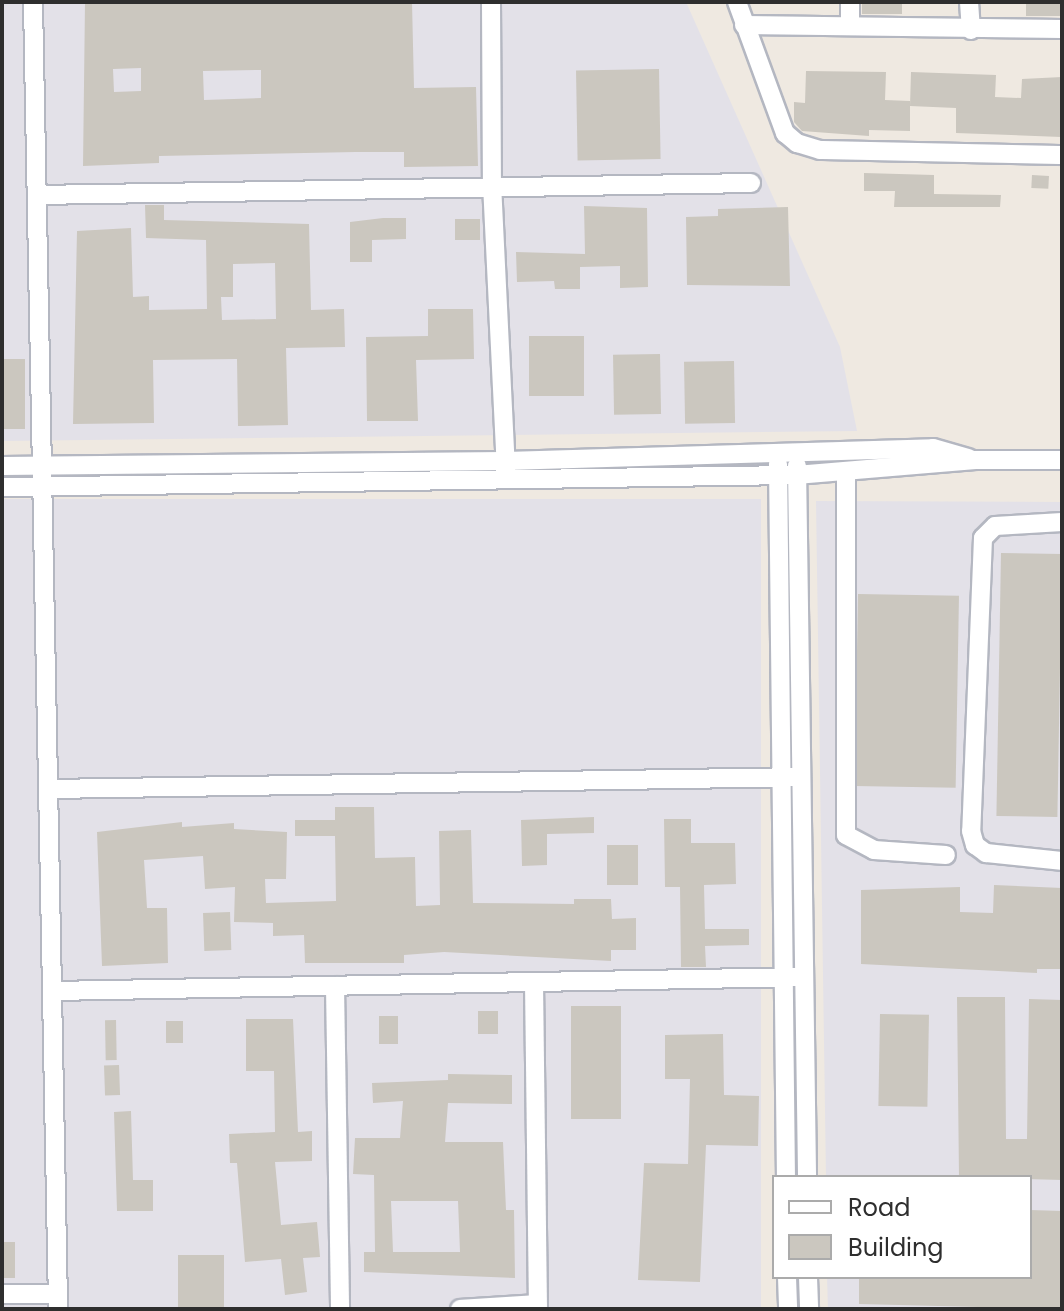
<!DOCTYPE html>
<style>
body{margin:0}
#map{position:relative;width:1064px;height:1311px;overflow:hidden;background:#efe9e1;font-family:Poppins,sans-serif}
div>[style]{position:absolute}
.industrial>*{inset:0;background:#e3e1e8;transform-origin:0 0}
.building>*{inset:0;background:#cbc7bf;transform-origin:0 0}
.roads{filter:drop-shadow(2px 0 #b4b7c1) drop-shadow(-2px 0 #b4b7c1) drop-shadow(0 2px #b4b7c1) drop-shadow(0 -2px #b4b7c1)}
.minor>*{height:18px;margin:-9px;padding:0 9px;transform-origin:9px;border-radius:9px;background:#fff}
span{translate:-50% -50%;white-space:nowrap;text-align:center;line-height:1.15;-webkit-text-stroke:6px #fff;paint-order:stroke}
.frame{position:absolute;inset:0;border:4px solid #2e2e2e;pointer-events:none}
.legend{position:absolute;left:772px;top:1175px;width:260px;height:104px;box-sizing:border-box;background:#fff;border:2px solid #ababab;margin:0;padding:10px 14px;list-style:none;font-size:24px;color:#2e2e2e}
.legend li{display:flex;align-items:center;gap:16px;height:40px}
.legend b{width:40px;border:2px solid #ababab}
</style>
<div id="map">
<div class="industrial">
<i style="clip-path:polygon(2px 2px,686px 2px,840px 347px,857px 431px,2px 441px)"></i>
<i style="left:761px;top:499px;width:810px;height:759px;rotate:90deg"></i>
<i style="clip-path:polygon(816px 501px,1062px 502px,1062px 1309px,828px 1309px,827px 1277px,1030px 1277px,1030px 1177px,826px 1177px)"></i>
</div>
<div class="building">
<i style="clip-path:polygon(evenodd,85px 2px,412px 2px,414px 88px,476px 87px,478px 166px,404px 167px,404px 152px,356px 152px,159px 156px,159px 163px,83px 166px,85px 2px,141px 68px,141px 91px,114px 92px,113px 69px,141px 68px,85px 2px,261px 70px,261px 98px,204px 100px,203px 71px,261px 70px)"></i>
<i style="left:862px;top:2px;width:40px;height:12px"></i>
<i style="left:1026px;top:2px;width:36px;height:14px"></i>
<i style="left:659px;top:69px;width:90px;height:83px;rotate:89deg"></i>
<i style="clip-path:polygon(806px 71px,886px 72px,885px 100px,910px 101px,910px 131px,869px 130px,869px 136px,802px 131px,794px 122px,794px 102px,805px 103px)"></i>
<i style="clip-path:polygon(911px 72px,996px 75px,995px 97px,1021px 98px,1022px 79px,1062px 77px,1061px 137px,956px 133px,956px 108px,910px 106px)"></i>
<i style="clip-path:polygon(864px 173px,934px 175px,934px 194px,1001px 195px,1000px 207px,894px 207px,895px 191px,864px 191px)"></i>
<i style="left:1032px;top:175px;width:17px;height:13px;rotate:3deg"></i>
<i style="clip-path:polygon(evenodd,145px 205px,164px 205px,164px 220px,309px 224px,311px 310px,344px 309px,345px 347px,286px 348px,288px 425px,238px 426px,237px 359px,153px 360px,154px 423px,73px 424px,77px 231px,131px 228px,133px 297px,149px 296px,149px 310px,207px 309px,206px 240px,146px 238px,145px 205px,275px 263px,276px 319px,222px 320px,221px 297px,233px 297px,233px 264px,275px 263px)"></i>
<i style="clip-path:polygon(584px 206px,647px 208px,648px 287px,620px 288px,620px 266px,580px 267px,580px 289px,555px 289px,554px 281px,517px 282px,516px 252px,585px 254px)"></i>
<i style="clip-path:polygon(788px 207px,790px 286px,687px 285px,686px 217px,718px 216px,718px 209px)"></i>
<i style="clip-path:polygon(383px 218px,406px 218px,406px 239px,372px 240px,372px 262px,350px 262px,350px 222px)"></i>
<i style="left:455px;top:219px;width:25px;height:21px"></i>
<i style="clip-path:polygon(428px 309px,473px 309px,474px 359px,416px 360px,418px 421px,367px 421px,366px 337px,428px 336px)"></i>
<i style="left:529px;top:336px;width:55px;height:60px"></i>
<i style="left:660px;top:354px;width:60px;height:47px;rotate:89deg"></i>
<i style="left:4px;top:359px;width:21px;height:70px"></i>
<i style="left:734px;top:361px;width:62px;height:50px;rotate:89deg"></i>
<i style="left:1001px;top:553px;width:61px;height:263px;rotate:1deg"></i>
<i style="left:858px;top:594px;width:101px;height:192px;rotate:1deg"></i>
<i style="clip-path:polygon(335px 807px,374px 807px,375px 858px,415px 857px,416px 906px,440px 905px,439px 831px,471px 830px,473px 903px,574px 904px,574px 899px,611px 899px,612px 919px,636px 918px,636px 950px,611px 950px,611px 961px,444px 952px,404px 955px,404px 963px,305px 963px,304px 935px,273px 936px,273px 923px,234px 922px,235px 887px,205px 889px,203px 856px,144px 860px,147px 908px,167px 908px,168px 963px,102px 966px,97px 832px,182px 822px,182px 827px,234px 823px,234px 829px,287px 832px,286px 879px,265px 879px,266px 903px,336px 901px,335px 836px,295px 836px,295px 820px,335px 820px)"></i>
<i style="clip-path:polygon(594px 817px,594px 833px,547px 834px,547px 865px,522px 866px,521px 820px)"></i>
<i style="clip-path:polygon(664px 819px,691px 819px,691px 843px,735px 843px,736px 884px,704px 885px,705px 929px,749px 929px,749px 945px,705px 946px,706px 967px,681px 967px,680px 887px,665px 887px)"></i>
<i style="left:607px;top:845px;width:31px;height:40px"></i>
<i style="clip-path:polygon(994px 885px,1062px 888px,1062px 969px,1037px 969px,1037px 973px,861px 964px,861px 890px,960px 887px,960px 912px,993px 913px)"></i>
<i style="left:230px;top:912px;width:38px;height:27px;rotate:88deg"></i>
<i style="clip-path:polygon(957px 997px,1005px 997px,1006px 1139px,1027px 1139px,1029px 999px,1062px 1000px,1062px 1180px,959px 1177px)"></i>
<i style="left:571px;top:1006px;width:50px;height:113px"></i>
<i style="left:478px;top:1011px;width:20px;height:23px"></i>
<i style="left:880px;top:1014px;width:49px;height:92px;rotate:1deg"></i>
<i style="left:398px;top:1016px;width:28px;height:19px;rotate:90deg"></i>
<i style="clip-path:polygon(246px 1019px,293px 1019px,298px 1132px,312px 1131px,312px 1161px,275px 1162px,281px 1225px,317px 1222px,320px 1257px,303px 1258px,307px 1292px,285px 1295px,281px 1259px,245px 1262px,237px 1163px,230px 1163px,229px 1134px,275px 1132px,274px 1071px,246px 1071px)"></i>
<i style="left:116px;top:1020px;width:40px;height:11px;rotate:89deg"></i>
<i style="left:166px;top:1021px;width:17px;height:22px"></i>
<i style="clip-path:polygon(723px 1034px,724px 1095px,759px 1096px,758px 1146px,706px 1145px,700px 1282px,638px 1280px,644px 1163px,688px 1164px,690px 1079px,665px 1079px,665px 1035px)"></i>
<i style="left:119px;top:1065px;width:30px;height:15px;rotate:88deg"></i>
<i style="clip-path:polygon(evenodd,448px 1074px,512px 1075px,512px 1104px,448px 1103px,445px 1142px,503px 1142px,506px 1210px,514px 1210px,515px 1278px,364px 1272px,364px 1252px,375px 1252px,374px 1175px,353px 1174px,355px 1138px,400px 1138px,403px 1101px,373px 1103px,372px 1083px,448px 1080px,448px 1074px,391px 1201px,458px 1201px,460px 1252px,393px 1252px,391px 1201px)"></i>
<i style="clip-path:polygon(131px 1111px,133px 1180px,153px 1180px,153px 1211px,117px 1211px,114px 1112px)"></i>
<i style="clip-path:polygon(1030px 1210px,1062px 1211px,1062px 1309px,859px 1304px,859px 1277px,1030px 1277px)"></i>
<i style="left:2px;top:1242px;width:13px;height:36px"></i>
<i style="left:178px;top:1255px;width:46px;height:54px"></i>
</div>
<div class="roads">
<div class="minor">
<i style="left:33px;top:2px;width:1307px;rotate:88.9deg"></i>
<i style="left:491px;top:2px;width:182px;rotate:89.7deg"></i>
<i style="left:492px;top:184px;width:289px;rotate:87.2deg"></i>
<i style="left:737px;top:2px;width:140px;rotate:69.9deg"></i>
<i style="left:785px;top:133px;width:16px;rotate:40deg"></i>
<i style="left:797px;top:143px;width:24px;rotate:17deg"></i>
<i style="left:820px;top:150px;width:242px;rotate:1.2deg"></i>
<i style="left:850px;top:2px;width:23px;rotate:90deg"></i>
<i style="left:969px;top:2px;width:28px;rotate:86deg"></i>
<i style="left:744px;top:25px;width:318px;rotate:0.7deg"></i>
<i style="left:37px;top:195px;width:714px;rotate:-0.96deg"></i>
<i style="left:778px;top:464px;width:713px;rotate:89.36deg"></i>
<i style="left:2px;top:466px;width:504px;rotate:-0.57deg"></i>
<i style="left:506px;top:461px;width:427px;rotate:-1.7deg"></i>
<i style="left:933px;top:448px;width:37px;rotate:16deg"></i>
<i style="left:797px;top:466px;width:711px;rotate:89.19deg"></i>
<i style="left:846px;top:472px;width:363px;rotate:90deg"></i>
<i style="left:846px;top:835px;width:32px;rotate:28deg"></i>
<i style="left:874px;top:850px;width:72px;rotate:4deg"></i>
<i style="left:2px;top:487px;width:794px;rotate:-0.87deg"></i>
<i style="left:796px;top:475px;width:180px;rotate:-4.8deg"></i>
<i style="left:975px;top:460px;width:87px"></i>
<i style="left:1062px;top:522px;width:67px;rotate:176.6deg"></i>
<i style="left:995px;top:526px;width:17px;rotate:135deg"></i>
<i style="left:983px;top:538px;width:293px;rotate:92.3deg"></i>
<i style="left:971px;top:831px;width:15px;rotate:74deg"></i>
<i style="left:975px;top:845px;width:14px;rotate:36deg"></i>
<i style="left:986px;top:853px;width:76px;rotate:6deg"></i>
<i style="left:49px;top:789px;width:752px;rotate:-0.91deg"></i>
<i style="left:534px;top:982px;width:327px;rotate:89.3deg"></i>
<i style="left:335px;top:986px;width:323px;rotate:89.1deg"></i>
<i style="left:53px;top:991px;width:751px;rotate:-1.07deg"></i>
<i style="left:787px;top:1277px;width:32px;rotate:88deg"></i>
<i style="left:808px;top:1277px;width:32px;rotate:88deg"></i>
<i style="left:2px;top:1294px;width:55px"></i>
<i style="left:460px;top:1309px;width:77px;rotate:-3.7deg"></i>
</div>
</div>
<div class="frame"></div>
<ul class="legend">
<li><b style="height:10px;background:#fff"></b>Road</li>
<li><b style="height:22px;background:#cbc7bf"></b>Building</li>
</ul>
</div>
